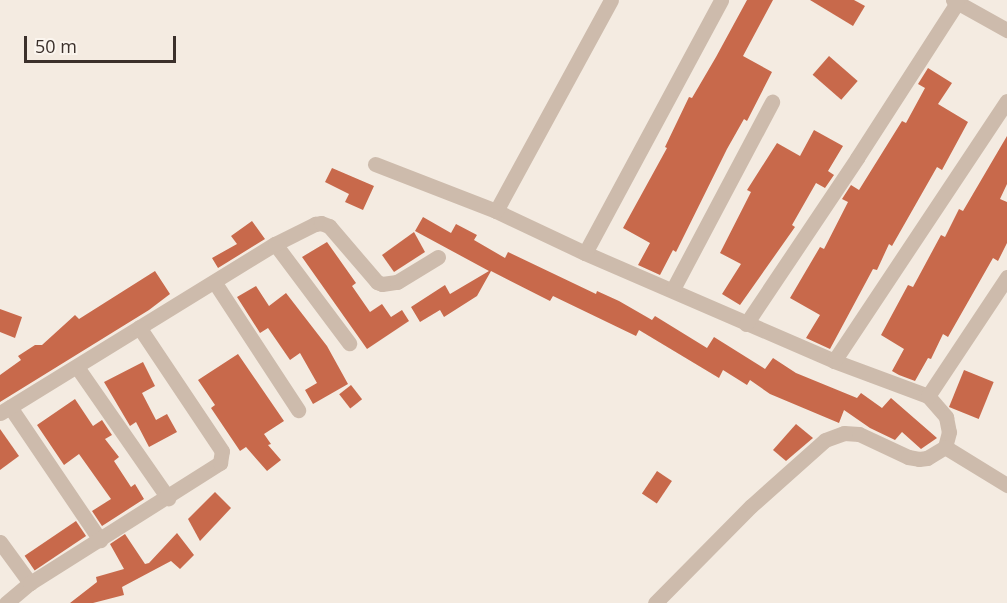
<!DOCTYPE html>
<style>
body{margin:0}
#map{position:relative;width:1007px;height:603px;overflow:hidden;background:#f4ebe1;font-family:"Open Sans",sans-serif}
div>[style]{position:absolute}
.building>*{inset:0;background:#c8694b;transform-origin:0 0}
.minor>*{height:15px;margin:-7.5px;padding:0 7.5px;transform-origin:7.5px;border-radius:7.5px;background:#cdbbac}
span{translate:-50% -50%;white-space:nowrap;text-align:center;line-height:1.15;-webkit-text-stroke:4.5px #fbf5ee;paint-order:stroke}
.scale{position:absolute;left:24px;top:36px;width:152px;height:27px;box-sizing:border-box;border:3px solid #3b302b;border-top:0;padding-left:8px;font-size:18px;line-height:21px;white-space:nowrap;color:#3b302b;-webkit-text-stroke:4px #fbf5ee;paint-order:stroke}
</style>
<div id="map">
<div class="building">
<i style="clip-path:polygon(747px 0,773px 0,743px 56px,772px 72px,747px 121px,744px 119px,727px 149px,676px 252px,673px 250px,660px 275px,638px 265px,650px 243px,623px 228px,667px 148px,665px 147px,689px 97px,692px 98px,716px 57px)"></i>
<i style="clip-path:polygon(810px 0,854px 0,865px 6px,853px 26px)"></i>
<i style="left:829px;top:56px;width:38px;height:25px;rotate:41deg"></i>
<i style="clip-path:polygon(928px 68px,952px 83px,938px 104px,968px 122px,942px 170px,937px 167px,892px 246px,889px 244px,877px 270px,873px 269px,830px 349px,806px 338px,820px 315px,790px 298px,820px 247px,824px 249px,848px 202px,842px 199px,851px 185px,859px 190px,902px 121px,906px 123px,925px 88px,918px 84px)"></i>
<i style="clip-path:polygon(814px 130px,843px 146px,828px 171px,834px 175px,825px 188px,816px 183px,792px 225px,795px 227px,740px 305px,722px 294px,741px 264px,720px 253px,751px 192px,747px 190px,777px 143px,800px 156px)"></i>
<i style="clip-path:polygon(1007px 136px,1007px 184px,1000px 199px,1007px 202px,1007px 243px,998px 261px,993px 258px,948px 337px,943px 334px,931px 359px,928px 358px,915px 381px,899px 375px,892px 371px,904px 349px,881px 335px,908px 285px,913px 287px,941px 235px,945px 237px,959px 209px,963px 211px)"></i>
<i style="clip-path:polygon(332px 168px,374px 186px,363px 210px,345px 202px,349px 194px,325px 182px)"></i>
<i style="clip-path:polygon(423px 217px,451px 233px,456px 224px,477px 235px,474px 240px,505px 258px,508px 252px,596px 294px,597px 291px,619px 301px,652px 320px,655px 316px,707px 348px,714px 337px,765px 369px,773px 358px,796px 373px,857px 398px,861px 393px,882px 408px,891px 398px,937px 438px,921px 449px,902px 432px,895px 440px,870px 428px,844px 410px,839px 423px,770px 394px,750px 380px,747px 385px,723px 370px,719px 378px,639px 330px,636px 336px,553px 296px,550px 301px,491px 271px,477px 296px,444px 317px,440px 310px,420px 322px,411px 307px,445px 285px,450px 294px,489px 271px,415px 231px)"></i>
<i style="clip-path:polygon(252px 221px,265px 239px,218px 268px,212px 258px,237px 244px,231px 236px)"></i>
<i style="clip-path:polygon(414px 232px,425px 252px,394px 272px,382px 255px)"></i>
<i style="clip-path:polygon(327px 242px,356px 283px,352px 286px,370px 312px,382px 304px,391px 317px,402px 310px,409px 321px,367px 349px,302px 257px)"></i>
<i style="clip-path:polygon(155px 271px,170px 294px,149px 310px,0 402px,0 375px,21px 360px,18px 356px,35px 345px,42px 345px,75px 315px,79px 319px)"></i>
<i style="clip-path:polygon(256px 286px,269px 306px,286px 293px,327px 346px,348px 384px,313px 404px,305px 390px,317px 383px,300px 353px,290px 360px,268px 328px,260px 333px,237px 297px)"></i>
<i style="clip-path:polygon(0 309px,22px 317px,15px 338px,0 332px)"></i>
<i style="clip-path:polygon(238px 354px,284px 421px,264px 434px,271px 444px,268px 445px,281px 460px,267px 471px,246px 447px,240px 451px,211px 408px,215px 405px,198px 380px)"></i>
<i style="clip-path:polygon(143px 362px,155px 386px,142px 393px,156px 420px,167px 414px,177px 432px,149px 447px,136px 422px,130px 426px,104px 382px)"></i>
<i style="left:964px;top:370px;width:32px;height:40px;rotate:22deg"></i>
<i style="left:351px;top:385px;width:18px;height:15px;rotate:52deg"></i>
<i style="clip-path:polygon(75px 399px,93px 426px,102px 420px,112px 435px,105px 439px,119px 457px,114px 461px,131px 487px,135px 484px,144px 499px,102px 526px,92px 511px,111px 499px,79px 454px,64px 465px,37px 425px)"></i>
<i style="clip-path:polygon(796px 424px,813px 438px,786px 461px,773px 450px)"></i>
<i style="clip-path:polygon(0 429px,19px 456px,0 470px)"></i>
<i style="left:657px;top:471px;width:18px;height:27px;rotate:34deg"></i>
<i style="clip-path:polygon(215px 492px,231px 508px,200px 541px,188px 519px)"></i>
<i style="left:76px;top:521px;width:18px;height:62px;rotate:56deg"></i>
<i style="clip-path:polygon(177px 533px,194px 555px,180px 569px,171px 561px,122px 587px,124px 595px,93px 603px,70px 603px,97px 582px,96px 577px,124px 569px,110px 544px,125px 534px,145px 564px,149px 563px)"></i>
</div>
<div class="minor">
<i style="left:953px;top:0;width:62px;rotate:29.1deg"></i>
<i style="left:375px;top:164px;width:130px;rotate:21.2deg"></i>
<i style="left:496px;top:211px;width:98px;rotate:25.3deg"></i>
<i style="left:585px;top:253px;width:271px;rotate:23.4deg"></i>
<i style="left:834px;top:361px;width:100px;rotate:20.4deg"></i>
<i style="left:928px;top:396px;width:28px;rotate:49deg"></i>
<i style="left:946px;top:417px;width:15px;rotate:79deg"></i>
<i style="left:949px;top:432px;width:16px;rotate:105deg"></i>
<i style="left:945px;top:447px;width:73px;rotate:31.5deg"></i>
<i style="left:496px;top:211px;width:240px;rotate:-61.4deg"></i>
<i style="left:275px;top:244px;width:124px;rotate:53.2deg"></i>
<i style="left:585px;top:253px;width:287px;rotate:-61.7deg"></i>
<i style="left:215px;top:283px;width:152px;rotate:56.8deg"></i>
<i style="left:673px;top:289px;width:212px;rotate:-62.1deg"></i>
<i style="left:746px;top:324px;width:200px;rotate:-56.2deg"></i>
<i style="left:857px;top:158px;width:184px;rotate:-57.2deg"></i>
<i style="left:834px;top:361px;width:312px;rotate:-56.4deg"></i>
<i style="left:77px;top:367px;width:160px;rotate:55.2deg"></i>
<i style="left:928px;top:396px;width:143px;rotate:-56.4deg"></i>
<i style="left:10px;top:407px;width:161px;rotate:55.9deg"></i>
<i style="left:0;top:413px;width:323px;rotate:-31.6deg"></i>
<i style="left:275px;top:244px;width:45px;rotate:-26.6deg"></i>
<i style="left:315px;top:224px;width:6px;rotate:-9deg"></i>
<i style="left:321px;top:223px;width:9px;rotate:21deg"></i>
<i style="left:329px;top:226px;width:74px;rotate:49.4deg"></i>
<i style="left:377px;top:282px;width:5px;rotate:22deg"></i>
<i style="left:382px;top:284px;width:15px;rotate:-8deg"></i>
<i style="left:397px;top:282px;width:48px;rotate:-31.4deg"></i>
<i style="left:0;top:542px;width:51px;rotate:53.8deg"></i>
<i style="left:6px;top:603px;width:31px;rotate:-40deg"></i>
<i style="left:30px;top:583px;width:225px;rotate:-32.3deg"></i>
<i style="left:220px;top:463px;width:12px;rotate:-81deg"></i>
<i style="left:222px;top:451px;width:149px;rotate:-123.8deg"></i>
<i style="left:655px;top:603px;width:136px;rotate:-45.3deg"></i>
<i style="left:751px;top:506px;width:99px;rotate:-41.7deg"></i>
<i style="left:825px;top:440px;width:20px;rotate:-20deg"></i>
<i style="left:844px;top:433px;width:15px;rotate:4deg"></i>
<i style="left:859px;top:434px;width:54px;rotate:25.1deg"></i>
<i style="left:908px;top:457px;width:11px;rotate:10deg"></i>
<i style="left:919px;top:459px;width:8px;rotate:-7deg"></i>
<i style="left:927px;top:458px;width:21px;rotate:-31deg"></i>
</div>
<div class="scale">50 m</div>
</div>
